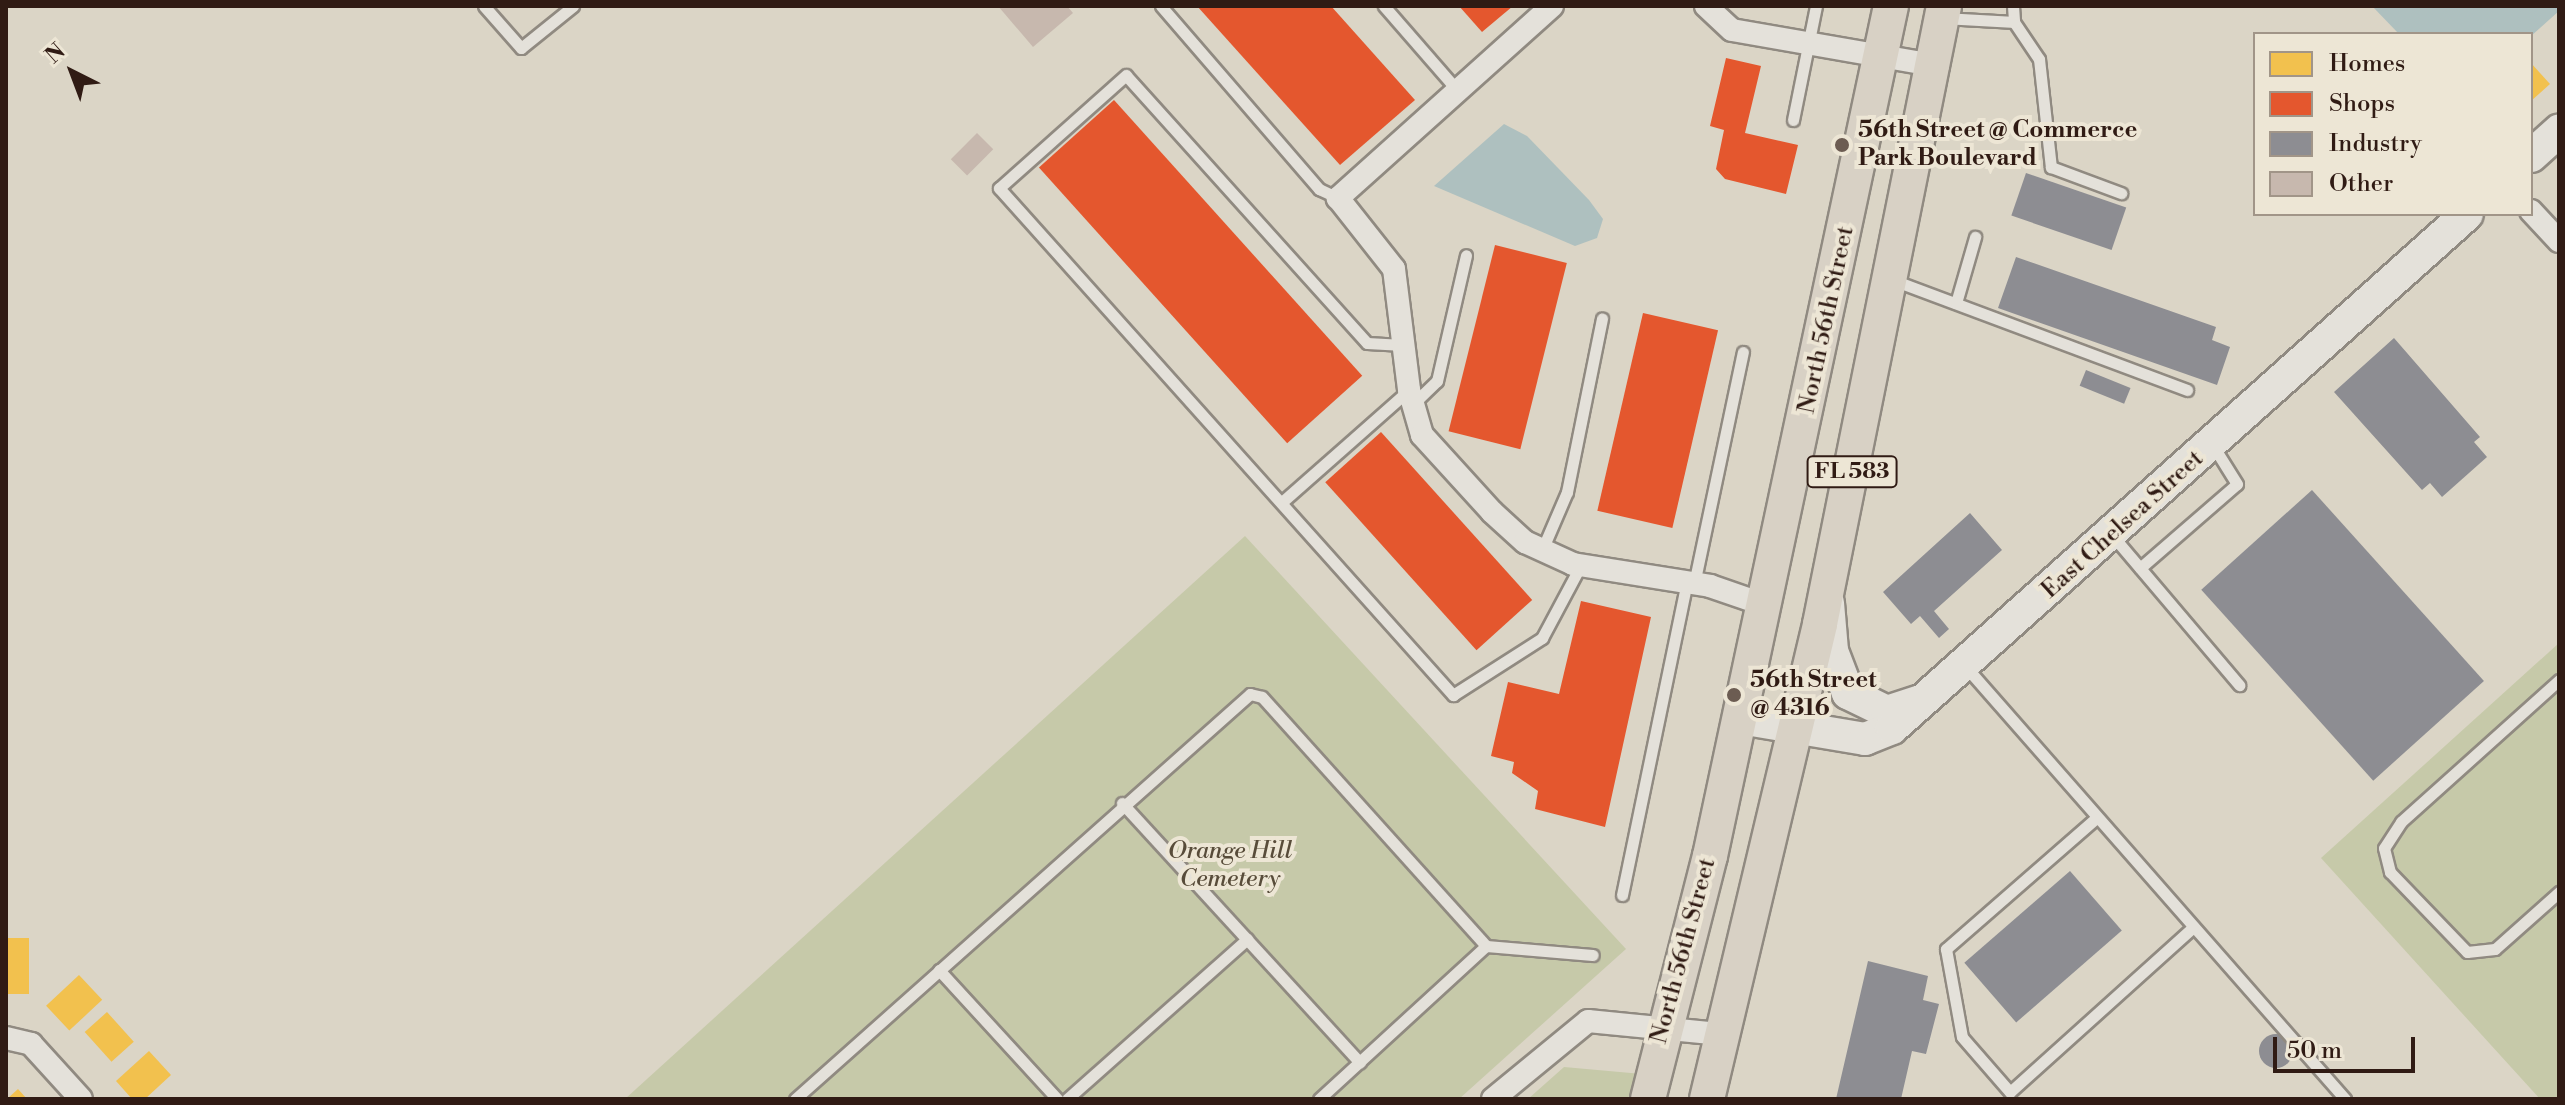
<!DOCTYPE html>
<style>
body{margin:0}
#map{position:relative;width:2565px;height:1105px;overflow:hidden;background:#dbd5c6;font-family:"Libre Bodoni",serif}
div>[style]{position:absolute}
.green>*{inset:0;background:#c6c9a9}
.water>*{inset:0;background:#aec0bf}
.homes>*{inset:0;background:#f2c14e;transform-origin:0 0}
.shops>*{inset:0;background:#e4572e;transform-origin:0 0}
.industry>*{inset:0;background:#8d8d92;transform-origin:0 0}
.round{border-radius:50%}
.building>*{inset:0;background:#c7b8ae;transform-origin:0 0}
.roads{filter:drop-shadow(2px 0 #908a81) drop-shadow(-2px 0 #908a81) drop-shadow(0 2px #908a81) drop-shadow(0 -2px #908a81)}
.lane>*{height:11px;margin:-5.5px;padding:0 5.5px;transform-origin:5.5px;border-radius:5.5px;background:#e4e1da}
.street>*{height:22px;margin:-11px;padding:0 11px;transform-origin:11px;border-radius:11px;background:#e4e1da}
.secondary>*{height:32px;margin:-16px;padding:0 16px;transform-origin:16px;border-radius:16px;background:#e4e1da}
.primary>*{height:34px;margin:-17px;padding:0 17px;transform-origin:17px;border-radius:17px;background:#d8d1c5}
.dots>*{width:22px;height:22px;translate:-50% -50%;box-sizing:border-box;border:4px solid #ede6d5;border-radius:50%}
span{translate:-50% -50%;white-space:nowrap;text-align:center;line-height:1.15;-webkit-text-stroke:8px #ede6d5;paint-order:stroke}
.shield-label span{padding:2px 6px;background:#ede6d5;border:2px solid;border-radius:6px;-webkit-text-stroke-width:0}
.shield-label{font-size:22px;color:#301b14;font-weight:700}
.poi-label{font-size:24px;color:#301b14;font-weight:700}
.left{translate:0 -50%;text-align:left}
.street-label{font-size:24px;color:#301b14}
.park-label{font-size:24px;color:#584c3a;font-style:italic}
.frame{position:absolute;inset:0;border:8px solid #301b14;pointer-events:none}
.legend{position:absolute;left:2253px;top:32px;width:280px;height:184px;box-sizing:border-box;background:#ede6d5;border:2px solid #a19588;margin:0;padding:10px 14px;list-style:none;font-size:24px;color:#301b14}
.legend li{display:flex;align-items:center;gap:16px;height:40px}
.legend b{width:40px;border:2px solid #a19588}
.north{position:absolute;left:32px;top:32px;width:80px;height:80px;-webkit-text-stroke:6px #ede6d5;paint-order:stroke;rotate:318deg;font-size:22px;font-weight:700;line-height:32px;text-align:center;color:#301b14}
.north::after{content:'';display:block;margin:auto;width:28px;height:36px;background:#301b14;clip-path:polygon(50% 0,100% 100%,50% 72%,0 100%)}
.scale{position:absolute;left:2273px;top:1037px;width:142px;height:36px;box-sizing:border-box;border:4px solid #301b14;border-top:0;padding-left:10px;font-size:24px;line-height:28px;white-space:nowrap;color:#301b14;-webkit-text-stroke:6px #ede6d5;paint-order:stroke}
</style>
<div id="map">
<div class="green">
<i style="clip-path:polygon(1245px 536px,1626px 949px,1459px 1099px,625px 1099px)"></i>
<i style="clip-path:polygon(2559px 643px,2559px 1099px,2540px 1099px,2321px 858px)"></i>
<i style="clip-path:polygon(1564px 1067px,1642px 1074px,1637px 1099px,1528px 1099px)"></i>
</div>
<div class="water">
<i style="clip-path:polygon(2372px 6px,2559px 6px,2559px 11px,2531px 36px,2399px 34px)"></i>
<i style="clip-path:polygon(1504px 124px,1527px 136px,1589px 200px,1603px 219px,1597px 238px,1575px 246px,1434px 186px)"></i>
</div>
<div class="homes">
<i style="clip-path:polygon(2531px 63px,2550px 84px,2531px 101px)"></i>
<i style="left:6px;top:938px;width:23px;height:56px"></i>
<i style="left:79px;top:975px;width:34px;height:45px;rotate:47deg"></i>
<i style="left:107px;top:1012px;width:40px;height:30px;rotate:48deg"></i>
<i style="clip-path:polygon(149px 1051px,171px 1075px,145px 1099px,132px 1099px,116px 1081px)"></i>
<i style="clip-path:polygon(18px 1089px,27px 1099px,7px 1099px)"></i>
</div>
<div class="shops">
<i style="clip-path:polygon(1197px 6px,1331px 6px,1415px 100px,1340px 165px)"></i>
<i style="clip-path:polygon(1459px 6px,1513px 6px,1482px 32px)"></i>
<i style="clip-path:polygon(1726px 58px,1761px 66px,1745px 133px,1798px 145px,1786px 194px,1725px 179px,1716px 169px,1724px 130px,1710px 126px)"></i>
<i style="left:1114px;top:100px;width:371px;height:101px;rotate:48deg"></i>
<i style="left:1495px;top:245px;width:74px;height:192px;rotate:14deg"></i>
<i style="left:1643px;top:313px;width:77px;height:203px;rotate:13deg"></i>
<i style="left:1381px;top:432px;width:226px;height:75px;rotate:48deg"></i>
<i style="clip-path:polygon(1581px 601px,1651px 617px,1605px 827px,1535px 809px,1538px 791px,1512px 773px,1514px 762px,1491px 756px,1508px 682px,1559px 694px)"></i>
</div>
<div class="industry">
<i style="left:2026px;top:173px;width:106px;height:45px;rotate:19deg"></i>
<i style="clip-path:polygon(2016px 257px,2216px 327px,2212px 340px,2230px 347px,2217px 385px,1998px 308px)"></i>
<i style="clip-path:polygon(2394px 338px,2480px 437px,2474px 442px,2487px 457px,2442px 497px,2430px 483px,2422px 490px,2334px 392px)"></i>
<i style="left:2086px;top:370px;width:48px;height:17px;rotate:22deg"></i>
<i style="left:2312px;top:490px;width:257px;height:149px;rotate:48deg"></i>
<i style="clip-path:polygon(1970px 513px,2002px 550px,1934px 611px,1949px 629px,1939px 638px,1920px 616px,1911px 624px,1883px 592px)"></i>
<i style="left:2070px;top:871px;width:79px;height:140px;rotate:49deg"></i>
<i style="clip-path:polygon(1868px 961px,1928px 976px,1923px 1000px,1939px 1004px,1926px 1054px,1912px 1051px,1901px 1099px,1836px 1099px)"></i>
<i class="round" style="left:2259px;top:1034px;width:34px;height:34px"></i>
</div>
<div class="building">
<i style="clip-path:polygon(998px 6px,1067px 6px,1073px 13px,1033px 47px)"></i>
<i style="left:977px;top:133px;width:23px;height:37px;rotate:45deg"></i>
</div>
<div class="roads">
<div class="lane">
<i style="left:484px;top:6px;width:56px;rotate:48.6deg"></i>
<i style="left:521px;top:48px;width:67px;rotate:-38.9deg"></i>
<i style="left:1161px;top:6px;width:242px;rotate:49.2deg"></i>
<i style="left:1319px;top:189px;width:21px;rotate:25deg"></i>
<i style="left:1384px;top:6px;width:113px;rotate:49deg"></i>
<i style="left:2013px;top:6px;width:16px;rotate:86deg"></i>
<i style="left:2014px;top:22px;width:45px;rotate:56deg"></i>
<i style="left:2039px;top:59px;width:109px;rotate:83.7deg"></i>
<i style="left:2051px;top:167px;width:75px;rotate:20.4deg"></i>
<i style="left:1944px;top:18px;width:70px;rotate:3.3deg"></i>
<i style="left:1793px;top:120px;width:116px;rotate:-78.6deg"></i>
<i style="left:1893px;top:280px;width:314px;rotate:20.5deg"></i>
<i style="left:1956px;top:303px;width:69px;rotate:-73.9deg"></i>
<i style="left:1403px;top:345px;width:36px;rotate:-177deg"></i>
<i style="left:1367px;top:343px;width:360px;rotate:-132deg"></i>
<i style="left:1126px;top:75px;width:170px;rotate:138.3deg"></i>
<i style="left:999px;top:188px;width:681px;rotate:48.16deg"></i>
<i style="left:1453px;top:695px;width:106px;rotate:-32.6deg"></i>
<i style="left:1542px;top:638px;width:83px;rotate:-61.9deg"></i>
<i style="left:1413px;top:404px;width:33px;rotate:-44deg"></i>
<i style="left:1437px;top:381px;width:129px;rotate:-77deg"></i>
<i style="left:1282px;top:502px;width:169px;rotate:-41.4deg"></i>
<i style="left:2112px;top:535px;width:197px;rotate:49.7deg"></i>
<i style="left:1542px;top:550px;width:63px;rotate:-66.7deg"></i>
<i style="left:1567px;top:492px;width:177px;rotate:-78.6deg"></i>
<i style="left:2140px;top:568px;width:128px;rotate:-40.9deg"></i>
<i style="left:2237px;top:484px;width:47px;rotate:-122deg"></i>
<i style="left:1694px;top:584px;width:237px;rotate:-78.1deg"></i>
<i style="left:1966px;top:667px;width:575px;rotate:48.74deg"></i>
<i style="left:2559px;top:680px;width:212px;rotate:138.1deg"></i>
<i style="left:2401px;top:822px;width:31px;rotate:123deg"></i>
<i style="left:2384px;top:848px;width:25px;rotate:76deg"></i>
<i style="left:2390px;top:872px;width:111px;rotate:46.1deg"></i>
<i style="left:2467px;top:952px;width:28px;rotate:-6deg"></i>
<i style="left:2495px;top:949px;width:86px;rotate:-41.7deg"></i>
<i style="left:1122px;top:803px;width:352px;rotate:47.5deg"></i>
<i style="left:2095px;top:819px;width:198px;rotate:138.9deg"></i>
<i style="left:1946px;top:949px;width:89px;rotate:79.7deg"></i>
<i style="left:1962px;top:1037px;width:73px;rotate:48.9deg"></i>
<i style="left:2010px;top:1092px;width:245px;rotate:-42deg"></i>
<i style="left:1622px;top:895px;width:320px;rotate:-78.3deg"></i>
<i style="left:939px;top:970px;width:175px;rotate:47.5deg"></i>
<i style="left:795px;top:1099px;width:609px;rotate:-41.67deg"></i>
<i style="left:1250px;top:694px;width:12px;rotate:14deg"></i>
<i style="left:1262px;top:697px;width:335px;rotate:48deg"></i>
<i style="left:1486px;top:946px;width:107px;rotate:4.8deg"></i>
<i style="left:1067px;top:1099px;width:241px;rotate:-41.6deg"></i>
<i style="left:1319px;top:1099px;width:226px;rotate:-42.5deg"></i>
</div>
<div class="street">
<i style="left:1552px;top:6px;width:288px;rotate:138.1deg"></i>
<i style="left:1338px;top:198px;width:90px;rotate:51.7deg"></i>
<i style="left:1394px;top:269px;width:122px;rotate:82.9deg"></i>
<i style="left:1409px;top:390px;width:47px;rotate:73.9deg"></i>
<i style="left:1422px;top:435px;width:104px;rotate:47.7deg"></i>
<i style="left:1492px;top:512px;width:45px;rotate:42.3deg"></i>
<i style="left:1525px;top:542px;width:53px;rotate:24.6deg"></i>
<i style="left:1573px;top:564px;width:139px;rotate:9.1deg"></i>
<i style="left:1710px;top:586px;width:58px;rotate:19.1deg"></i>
<i style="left:1706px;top:6px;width:35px;rotate:43deg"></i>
<i style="left:1732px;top:30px;width:209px;rotate:9.9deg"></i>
<i style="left:2531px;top:211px;width:41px;rotate:47deg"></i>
<i style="left:6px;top:1038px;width:26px;rotate:13deg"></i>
<i style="left:31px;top:1044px;width:74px;rotate:47.7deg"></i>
<i style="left:1493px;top:1099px;width:123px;rotate:-39.4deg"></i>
<i style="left:1588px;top:1021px;width:134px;rotate:5.6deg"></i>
</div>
<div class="secondary">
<i style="left:2531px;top:156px;width:38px;rotate:-42deg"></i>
<i style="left:1828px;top:603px;width:48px;rotate:85.2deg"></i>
<i style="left:1832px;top:651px;width:45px;rotate:69.1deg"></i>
<i style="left:1848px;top:693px;width:43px;rotate:26deg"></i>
<i style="left:1887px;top:712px;width:33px;rotate:-18deg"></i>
<i style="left:1740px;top:718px;width:127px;rotate:9.5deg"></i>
<i style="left:1865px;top:739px;width:29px;rotate:-22deg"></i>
<i style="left:1892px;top:728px;width:771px;rotate:-41.79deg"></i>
</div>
<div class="primary">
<i style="left:1648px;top:1099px;width:251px;rotate:-75.7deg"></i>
<i style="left:1710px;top:856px;width:869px;rotate:-77.98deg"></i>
<i style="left:1707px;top:1099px;width:488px;rotate:-76.6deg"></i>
<i style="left:1820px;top:624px;width:630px;rotate:-78.65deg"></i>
</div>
</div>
<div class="dots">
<i style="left:1842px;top:145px;background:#6c5c52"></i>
<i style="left:1734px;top:695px;background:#6c5c52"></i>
</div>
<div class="shield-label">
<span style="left:1852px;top:472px">FL 583</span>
</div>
<div class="poi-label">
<span class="left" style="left:1858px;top:145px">56th Street @ Commerce<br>Park Boulevard</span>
<span class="left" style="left:1750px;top:695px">56th Street<br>@ 4316</span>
</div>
<div class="street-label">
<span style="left:1827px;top:320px;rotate:-78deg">North 56th Street</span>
<span style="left:2123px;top:525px;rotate:-42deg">East Chelsea Street</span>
<span style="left:1684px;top:951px;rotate:-75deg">North 56th Street</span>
</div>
<div class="park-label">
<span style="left:1230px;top:866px">Orange Hill<br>Cemetery</span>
</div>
<div class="frame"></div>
<ul class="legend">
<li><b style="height:22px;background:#f2c14e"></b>Homes</li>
<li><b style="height:22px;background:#e4572e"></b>Shops</li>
<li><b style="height:22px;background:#8d8d92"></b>Industry</li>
<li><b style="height:22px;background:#c7b8ae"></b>Other</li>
</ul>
<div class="north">N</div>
<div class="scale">50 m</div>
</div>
